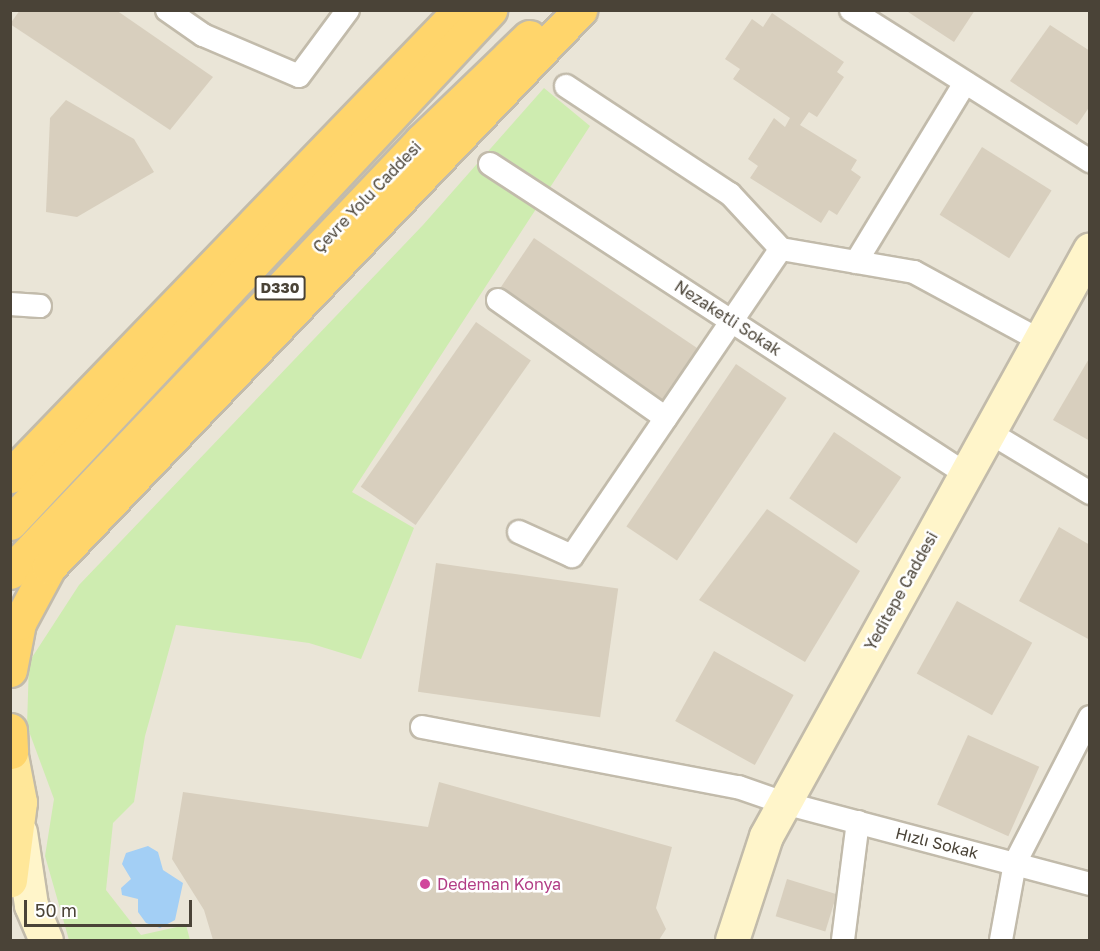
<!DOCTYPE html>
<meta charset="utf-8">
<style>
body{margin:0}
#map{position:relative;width:1100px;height:951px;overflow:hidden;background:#f5f2e9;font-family:"Golos Text",sans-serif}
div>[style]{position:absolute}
.residential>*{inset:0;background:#eae5d7;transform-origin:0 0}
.green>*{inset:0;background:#ceecb0}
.water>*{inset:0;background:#a3cff5}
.building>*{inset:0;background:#d8cfbe;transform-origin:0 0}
.roads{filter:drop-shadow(2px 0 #c2bbab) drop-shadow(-2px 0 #c2bbab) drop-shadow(0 2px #c2bbab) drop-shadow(0 -2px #c2bbab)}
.street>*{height:22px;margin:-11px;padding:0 11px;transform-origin:11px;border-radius:11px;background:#fff}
.secondary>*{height:33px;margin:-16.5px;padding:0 16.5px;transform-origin:16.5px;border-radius:16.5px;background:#fff5ca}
.primary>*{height:33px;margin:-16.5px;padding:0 16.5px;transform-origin:16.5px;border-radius:16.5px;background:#ffe799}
.highway>*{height:33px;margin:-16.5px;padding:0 16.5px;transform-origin:16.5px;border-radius:16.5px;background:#ffd56b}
.dots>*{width:16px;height:16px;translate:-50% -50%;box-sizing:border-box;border:3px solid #fff;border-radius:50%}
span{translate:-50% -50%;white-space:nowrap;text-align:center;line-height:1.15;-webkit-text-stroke:5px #fff;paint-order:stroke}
.shield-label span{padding:2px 4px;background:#fff;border:2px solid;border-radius:4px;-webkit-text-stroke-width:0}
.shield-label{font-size:15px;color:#4a4337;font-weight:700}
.street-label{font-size:16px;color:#4a4337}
.hotel-label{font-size:16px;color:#b23c85}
.left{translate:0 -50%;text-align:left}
.frame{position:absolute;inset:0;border:12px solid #4a4337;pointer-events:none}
.scale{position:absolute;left:24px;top:900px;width:168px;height:27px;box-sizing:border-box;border:3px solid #4a4337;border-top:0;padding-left:8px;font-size:18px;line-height:21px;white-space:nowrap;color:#4a4337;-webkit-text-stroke:4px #fff;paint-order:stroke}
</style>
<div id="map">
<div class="residential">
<i style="left:11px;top:11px;width:1078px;height:929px"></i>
</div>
<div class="green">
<i style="clip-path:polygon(544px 88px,590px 126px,352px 492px,414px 528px,361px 659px,309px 643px,176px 625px,145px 736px,134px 802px,113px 823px,106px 890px,141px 935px,186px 925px,190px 940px,69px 940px,45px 856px,54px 799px,27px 726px,29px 662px,79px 585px,423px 225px)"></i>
</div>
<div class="water">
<i style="clip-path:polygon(148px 846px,158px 852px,163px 870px,183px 883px,175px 920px,160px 928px,146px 923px,138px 912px,138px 899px,122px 895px,121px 888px,131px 879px,122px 864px,126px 853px)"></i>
</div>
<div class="building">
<i style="clip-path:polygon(20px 10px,116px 10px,213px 77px,170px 130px,10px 24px)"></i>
<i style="clip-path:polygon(905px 10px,975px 10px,954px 42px)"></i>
<i style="clip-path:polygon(772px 13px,844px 62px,837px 72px,844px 77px,817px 117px,809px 112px,800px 125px,857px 160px,851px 170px,861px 177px,837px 215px,829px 210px,821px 223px,750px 178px,758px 166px,748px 159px,774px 118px,785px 127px,790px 118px,733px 79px,740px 69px,725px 59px,752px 19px,763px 27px)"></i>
<i style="clip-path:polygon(1050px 25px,1090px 51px,1090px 106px,1077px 125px,1010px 81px)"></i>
<i style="clip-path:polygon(66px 100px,134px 139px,154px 172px,77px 217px,46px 212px,50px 118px)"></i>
<i style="left:982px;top:147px;width:82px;height:80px;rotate:32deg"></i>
<i style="left:534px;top:238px;width:198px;height:62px;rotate:34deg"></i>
<i style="left:476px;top:322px;width:67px;height:201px;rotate:35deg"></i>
<i style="clip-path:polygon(1090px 357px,1090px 441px,1053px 420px)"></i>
<i style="left:736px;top:364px;width:61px;height:196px;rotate:34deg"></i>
<i style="left:834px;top:432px;width:81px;height:80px;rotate:34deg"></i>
<i style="clip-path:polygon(767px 509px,860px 571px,805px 662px,699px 600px)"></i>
<i style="clip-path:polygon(1059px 527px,1090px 545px,1090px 640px,1019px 601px)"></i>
<i style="left:436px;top:563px;width:184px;height:130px;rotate:8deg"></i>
<i style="left:957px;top:601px;width:86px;height:83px;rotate:29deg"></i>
<i style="left:714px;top:651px;width:91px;height:80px;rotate:29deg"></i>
<i style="left:968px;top:735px;width:78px;height:76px;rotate:24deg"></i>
<i style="clip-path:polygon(439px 782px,672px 847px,656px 908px,666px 929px,659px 940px,213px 940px,204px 910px,172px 859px,183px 792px,428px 827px)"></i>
<i style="left:787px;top:879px;width:52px;height:39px;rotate:17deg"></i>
</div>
<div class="roads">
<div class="street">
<i style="left:167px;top:10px;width:44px;rotate:34.8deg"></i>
<i style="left:203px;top:35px;width:104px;rotate:23.1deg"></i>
<i style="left:299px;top:76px;width:82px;rotate:-53.4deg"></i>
<i style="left:851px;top:10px;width:283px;rotate:32.3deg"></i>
<i style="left:566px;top:86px;width:196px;rotate:33.4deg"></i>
<i style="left:730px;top:194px;width:75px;rotate:47.2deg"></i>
<i style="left:781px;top:249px;width:135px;rotate:9.8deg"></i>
<i style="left:914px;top:272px;width:142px;rotate:28.5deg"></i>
<i style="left:490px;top:164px;width:568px;rotate:33.07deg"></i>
<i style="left:856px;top:262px;width:210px;rotate:-58.7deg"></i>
<i style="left:498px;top:300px;width:205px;rotate:35.1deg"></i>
<i style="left:10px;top:304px;width:30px;rotate:4deg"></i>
<i style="left:989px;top:432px;width:118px;rotate:31.1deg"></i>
<i style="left:519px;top:532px;width:58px;rotate:24.4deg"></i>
<i style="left:572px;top:556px;width:371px;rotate:-55.8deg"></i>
<i style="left:422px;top:727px;width:322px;rotate:10.8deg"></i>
<i style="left:738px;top:787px;width:49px;rotate:19.2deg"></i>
<i style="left:784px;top:803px;width:317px;rotate:14.8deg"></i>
<i style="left:843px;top:940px;width:119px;rotate:-82.8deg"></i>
<i style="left:1001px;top:940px;width:78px;rotate:-79.7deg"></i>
<i style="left:1015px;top:863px;width:164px;rotate:-62.8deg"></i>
</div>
<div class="secondary">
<i style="left:20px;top:832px;width:74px;rotate:81.4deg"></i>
<i style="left:31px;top:905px;width:38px;rotate:67deg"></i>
<i style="left:732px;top:940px;width:109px;rotate:-71.9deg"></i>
<i style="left:766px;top:836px;width:670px;rotate:-61.1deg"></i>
</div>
<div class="primary">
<i style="left:10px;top:750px;width:53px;rotate:79.1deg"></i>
<i style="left:20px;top:802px;width:79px;rotate:97.3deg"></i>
</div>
<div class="highway">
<i style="left:10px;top:476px;width:648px;rotate:-46deg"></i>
<i style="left:10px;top:523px;width:703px;rotate:-46.9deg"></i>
<i style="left:10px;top:572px;width:596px;rotate:-46.36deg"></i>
<i style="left:421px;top:141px;width:150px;rotate:-43.9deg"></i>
<i style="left:10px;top:670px;width:48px;rotate:-79.2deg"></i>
<i style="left:19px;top:623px;width:64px;rotate:-61.8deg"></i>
<i style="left:49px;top:567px;width:770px;rotate:-46.37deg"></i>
<i style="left:10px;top:730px;width:22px;rotate:87deg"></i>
</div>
</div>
<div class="dots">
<i style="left:425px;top:884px;background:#d1479c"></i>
</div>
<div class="shield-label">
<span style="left:280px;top:288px">D330</span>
</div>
<div class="street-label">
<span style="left:367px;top:197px;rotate:-46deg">Çevre Yolu Caddesi</span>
<span style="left:728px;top:318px;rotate:33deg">Nezaketli Sokak</span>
<span style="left:901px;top:591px;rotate:-61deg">Yeditepe Caddesi</span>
<span style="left:937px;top:843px;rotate:14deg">Hızlı Sokak</span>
</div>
<div class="hotel-label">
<span class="left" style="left:437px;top:884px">Dedeman Konya</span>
</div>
<div class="frame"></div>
<div class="scale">50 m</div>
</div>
